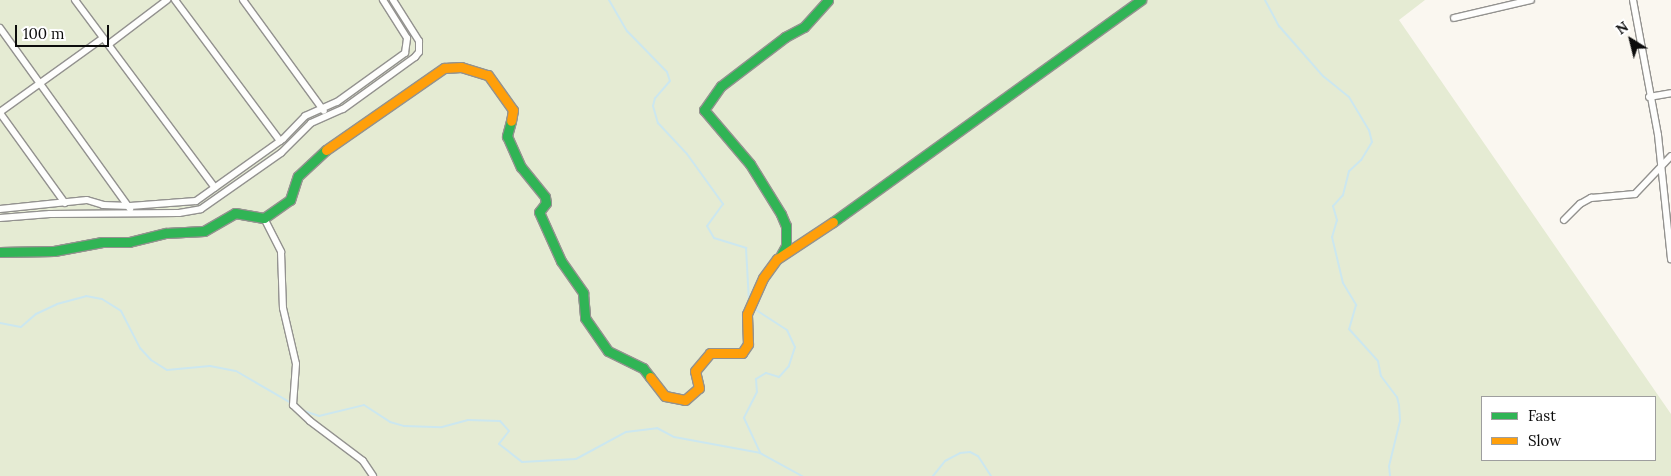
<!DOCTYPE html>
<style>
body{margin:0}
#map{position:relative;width:1671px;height:476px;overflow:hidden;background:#faf7f0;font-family:Lora,serif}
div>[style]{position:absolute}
.green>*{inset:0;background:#e5ebd3}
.stream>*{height:2px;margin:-1px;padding:0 1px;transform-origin:1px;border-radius:1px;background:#cce7ef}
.roads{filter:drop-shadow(1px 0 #93928f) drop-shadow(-1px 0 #93928f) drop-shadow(0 1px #93928f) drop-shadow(0 -1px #93928f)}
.street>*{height:6px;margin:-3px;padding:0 3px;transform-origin:3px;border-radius:3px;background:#fefefd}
.fast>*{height:9px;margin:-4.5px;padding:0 4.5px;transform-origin:4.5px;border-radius:4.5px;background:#30b455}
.slow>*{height:9px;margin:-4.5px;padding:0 4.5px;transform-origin:4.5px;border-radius:4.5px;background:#ff9f0a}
span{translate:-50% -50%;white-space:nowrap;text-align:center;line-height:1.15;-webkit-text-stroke:5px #fff;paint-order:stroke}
.legend{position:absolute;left:1481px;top:396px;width:175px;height:65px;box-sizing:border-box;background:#fff;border:1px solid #9e9e9e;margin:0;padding:6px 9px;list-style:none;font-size:15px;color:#0c0c0c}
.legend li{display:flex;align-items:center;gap:10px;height:25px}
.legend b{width:25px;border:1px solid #9e9e9e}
.north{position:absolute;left:1606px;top:15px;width:50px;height:50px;-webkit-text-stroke:4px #fff;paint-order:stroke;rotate:324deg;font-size:14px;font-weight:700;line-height:20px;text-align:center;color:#0c0c0c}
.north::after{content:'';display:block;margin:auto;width:18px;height:22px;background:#0c0c0c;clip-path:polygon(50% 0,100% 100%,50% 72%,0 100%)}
.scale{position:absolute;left:15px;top:25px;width:94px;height:22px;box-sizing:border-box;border:2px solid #0c0c0c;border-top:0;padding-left:6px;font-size:15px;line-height:18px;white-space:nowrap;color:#0c0c0c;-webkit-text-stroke:4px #fff;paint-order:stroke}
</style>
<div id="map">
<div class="green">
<i style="clip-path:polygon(evenodd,0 0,1425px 0,1399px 20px,1671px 414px,1671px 476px,0 476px,0 0,1482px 397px,1655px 397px,1655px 460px,1482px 460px,1482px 397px)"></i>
</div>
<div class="stream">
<i style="left:609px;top:0;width:36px;rotate:60deg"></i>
<i style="left:627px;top:31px;width:57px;rotate:45.7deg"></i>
<i style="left:667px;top:72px;width:9px;rotate:72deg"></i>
<i style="left:670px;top:81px;width:23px;rotate:131deg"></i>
<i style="left:655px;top:98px;width:8px;rotate:104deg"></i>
<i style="left:653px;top:106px;width:18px;rotate:74deg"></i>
<i style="left:658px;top:123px;width:42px;rotate:46.9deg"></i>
<i style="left:687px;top:154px;width:62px;rotate:54.2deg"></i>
<i style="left:723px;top:204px;width:27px;rotate:126deg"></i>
<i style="left:707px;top:226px;width:14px;rotate:60deg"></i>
<i style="left:714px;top:238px;width:34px;rotate:17deg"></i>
<i style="left:746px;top:248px;width:54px;rotate:86.8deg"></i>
<i style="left:1265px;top:0;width:30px;rotate:62deg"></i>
<i style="left:1279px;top:26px;width:67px;rotate:48.7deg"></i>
<i style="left:1323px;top:76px;width:33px;rotate:39deg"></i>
<i style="left:1349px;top:97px;width:39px;rotate:59deg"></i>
<i style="left:1369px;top:130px;width:12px;rotate:76deg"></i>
<i style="left:1372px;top:142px;width:21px;rotate:121deg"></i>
<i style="left:1361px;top:160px;width:16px;rotate:137deg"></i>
<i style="left:1349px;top:171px;width:25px;rotate:104deg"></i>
<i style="left:1343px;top:195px;width:15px;rotate:132deg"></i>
<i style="left:1333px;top:206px;width:15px;rotate:74deg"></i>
<i style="left:1337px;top:220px;width:18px;rotate:106deg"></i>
<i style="left:1332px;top:237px;width:47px;rotate:76.6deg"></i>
<i style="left:1343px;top:283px;width:26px;rotate:59deg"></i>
<i style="left:1356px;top:305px;width:25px;rotate:106deg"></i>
<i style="left:1349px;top:329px;width:43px;rotate:47.8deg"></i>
<i style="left:1378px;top:361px;width:15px;rotate:79deg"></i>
<i style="left:1381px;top:376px;width:26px;rotate:53deg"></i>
<i style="left:1397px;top:397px;width:8px;rotate:76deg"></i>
<i style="left:1399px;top:405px;width:16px;rotate:86deg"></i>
<i style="left:1400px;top:421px;width:46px;rotate:103.7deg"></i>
<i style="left:1389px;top:466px;width:10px;rotate:84deg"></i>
<i style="left:753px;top:308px;width:40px;rotate:32.9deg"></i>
<i style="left:787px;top:330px;width:19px;rotate:65deg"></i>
<i style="left:795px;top:347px;width:20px;rotate:108deg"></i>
<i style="left:789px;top:366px;width:15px;rotate:132deg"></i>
<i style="left:779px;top:377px;width:14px;rotate:-163deg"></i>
<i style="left:766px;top:373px;width:12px;rotate:149deg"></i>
<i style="left:756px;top:379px;width:13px;rotate:86deg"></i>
<i style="left:757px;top:392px;width:29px;rotate:117deg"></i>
<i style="left:744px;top:418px;width:38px;rotate:65deg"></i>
<i style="left:0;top:323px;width:21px;rotate:11deg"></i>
<i style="left:21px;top:327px;width:20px;rotate:-41deg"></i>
<i style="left:36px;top:314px;width:23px;rotate:-25deg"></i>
<i style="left:57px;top:304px;width:30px;rotate:-15deg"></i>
<i style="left:86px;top:296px;width:16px;rotate:11deg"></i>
<i style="left:102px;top:299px;width:22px;rotate:32deg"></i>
<i style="left:121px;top:311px;width:42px;rotate:62.8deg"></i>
<i style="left:140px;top:348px;width:16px;rotate:47deg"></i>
<i style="left:151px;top:360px;width:19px;rotate:32deg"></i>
<i style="left:167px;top:370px;width:43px;rotate:-5.3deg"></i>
<i style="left:210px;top:366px;width:26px;rotate:11deg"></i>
<i style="left:236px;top:371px;width:64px;rotate:30.2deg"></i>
<i style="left:304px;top:411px;width:16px;rotate:18deg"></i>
<i style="left:319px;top:416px;width:46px;rotate:-13.7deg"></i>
<i style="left:364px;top:405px;width:31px;rotate:33deg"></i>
<i style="left:390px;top:422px;width:15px;rotate:16deg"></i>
<i style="left:404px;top:426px;width:38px;rotate:2deg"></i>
<i style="left:442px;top:427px;width:27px;rotate:-15deg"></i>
<i style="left:468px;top:420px;width:32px;rotate:2deg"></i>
<i style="left:500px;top:421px;width:13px;rotate:48deg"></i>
<i style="left:509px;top:431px;width:16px;rotate:128deg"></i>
<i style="left:499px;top:444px;width:29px;rotate:38deg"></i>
<i style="left:522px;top:462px;width:54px;rotate:-3.2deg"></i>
<i style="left:576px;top:459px;width:57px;rotate:-28.4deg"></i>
<i style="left:626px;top:432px;width:31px;rotate:-7deg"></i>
<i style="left:657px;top:428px;width:19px;rotate:28deg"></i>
<i style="left:674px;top:437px;width:87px;rotate:10.5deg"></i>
<i style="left:760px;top:453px;width:48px;rotate:28.7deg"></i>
<i style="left:933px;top:476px;width:19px;rotate:-51deg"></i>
<i style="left:945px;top:461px;width:17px;rotate:-28deg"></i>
<i style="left:960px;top:453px;width:10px;rotate:-6deg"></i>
<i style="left:970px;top:452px;width:9px;rotate:27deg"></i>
<i style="left:978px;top:456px;width:24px;rotate:57deg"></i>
</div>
<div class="roads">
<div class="street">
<i style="left:75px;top:0;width:234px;rotate:53.3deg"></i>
<i style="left:175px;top:0;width:176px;rotate:53.3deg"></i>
<i style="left:243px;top:0;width:137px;rotate:53.9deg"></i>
<i style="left:1633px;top:0;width:137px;rotate:79.5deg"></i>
<i style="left:1658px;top:135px;width:125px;rotate:84deg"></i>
<i style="left:1454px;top:18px;width:79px;rotate:-13.2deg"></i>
<i style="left:0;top:28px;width:223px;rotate:54.3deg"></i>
<i style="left:109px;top:44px;width:73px;rotate:-37.2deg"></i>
<i style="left:1649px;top:97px;width:22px;rotate:-10deg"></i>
<i style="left:0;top:112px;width:127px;rotate:-35.7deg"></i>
<i style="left:0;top:113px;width:111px;rotate:54.2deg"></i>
<i style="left:0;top:209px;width:87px;rotate:-5.9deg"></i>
<i style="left:87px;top:200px;width:17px;rotate:17deg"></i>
<i style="left:103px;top:205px;width:27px;rotate:2deg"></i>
<i style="left:130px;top:206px;width:66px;rotate:-4.3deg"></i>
<i style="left:196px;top:201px;width:107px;rotate:-35.5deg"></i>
<i style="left:283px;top:139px;width:32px;rotate:-46deg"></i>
<i style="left:305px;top:116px;width:35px;rotate:-24deg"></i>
<i style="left:337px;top:102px;width:84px;rotate:-35.8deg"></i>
<i style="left:405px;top:53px;width:15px;rotate:-82deg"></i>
<i style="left:407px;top:38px;width:45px;rotate:-122.3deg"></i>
<i style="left:0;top:218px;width:50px;rotate:-4.6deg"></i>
<i style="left:50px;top:214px;width:129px;rotate:-0.4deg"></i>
<i style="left:179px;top:213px;width:22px;rotate:-10deg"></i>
<i style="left:201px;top:209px;width:98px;rotate:-35deg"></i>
<i style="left:281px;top:153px;width:42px;rotate:-45deg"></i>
<i style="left:311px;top:123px;width:35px;rotate:-24deg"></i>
<i style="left:343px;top:109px;width:89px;rotate:-35.8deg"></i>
<i style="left:415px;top:57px;width:6px;rotate:-51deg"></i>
<i style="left:419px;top:52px;width:11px;rotate:-90deg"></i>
<i style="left:419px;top:41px;width:49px;rotate:-122.4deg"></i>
<i style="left:264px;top:218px;width:38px;rotate:63deg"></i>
<i style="left:281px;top:252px;width:56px;rotate:88deg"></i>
<i style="left:283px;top:308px;width:57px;rotate:76.9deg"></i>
<i style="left:296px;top:364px;width:41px;rotate:94.2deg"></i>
<i style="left:293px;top:405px;width:23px;rotate:43deg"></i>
<i style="left:310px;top:421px;width:66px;rotate:37deg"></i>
<i style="left:363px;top:461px;width:18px;rotate:56deg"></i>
<i style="left:1564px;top:220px;width:23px;rotate:-45deg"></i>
<i style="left:1580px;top:204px;width:13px;rotate:-29deg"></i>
<i style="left:1591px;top:198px;width:44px;rotate:-5.2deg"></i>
<i style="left:1635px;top:194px;width:52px;rotate:-46.5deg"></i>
</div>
<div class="fast">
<i style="left:511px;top:121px;width:16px;rotate:105deg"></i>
<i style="left:507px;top:136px;width:34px;rotate:66deg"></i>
<i style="left:521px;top:167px;width:38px;rotate:51deg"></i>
<i style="left:545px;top:197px;width:6px;rotate:81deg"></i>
<i style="left:546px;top:203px;width:11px;rotate:128deg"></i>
<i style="left:539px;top:212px;width:54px;rotate:65.8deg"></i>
<i style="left:561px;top:261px;width:39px;rotate:55deg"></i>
<i style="left:583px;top:293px;width:25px;rotate:85deg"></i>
<i style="left:585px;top:318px;width:40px;rotate:55.1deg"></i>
<i style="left:608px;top:351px;width:39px;rotate:26deg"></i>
<i style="left:643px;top:368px;width:11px;rotate:52deg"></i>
<i style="left:833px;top:222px;width:380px;rotate:-35.8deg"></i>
<i style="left:0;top:252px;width:54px;rotate:-1.1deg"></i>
<i style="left:54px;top:251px;width:49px;rotate:-10.6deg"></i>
<i style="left:102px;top:242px;width:27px"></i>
<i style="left:129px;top:242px;width:38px;rotate:-14deg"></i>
<i style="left:166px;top:233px;width:38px;rotate:-3deg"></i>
<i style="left:204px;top:231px;width:36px;rotate:-30deg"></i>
<i style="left:235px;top:213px;width:29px;rotate:10deg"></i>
<i style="left:264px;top:218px;width:32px;rotate:-35deg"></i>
<i style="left:290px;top:200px;width:25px;rotate:-72deg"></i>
<i style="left:298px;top:176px;width:38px;rotate:-43deg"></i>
<i style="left:781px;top:255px;width:10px;rotate:-61deg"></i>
<i style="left:786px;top:246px;width:20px;rotate:-90deg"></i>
<i style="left:786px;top:226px;width:13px;rotate:-113deg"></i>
<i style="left:781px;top:214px;width:59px;rotate:-121.8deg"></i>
<i style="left:750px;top:164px;width:71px;rotate:-130.4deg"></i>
<i style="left:704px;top:110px;width:29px;rotate:-55deg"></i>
<i style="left:721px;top:86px;width:81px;rotate:-37.4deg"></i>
<i style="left:785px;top:37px;width:21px;rotate:-28deg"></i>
<i style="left:804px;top:27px;width:36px;rotate:-48deg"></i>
</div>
<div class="slow">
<i style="left:326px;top:150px;width:144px;rotate:-34.8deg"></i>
<i style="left:444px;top:68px;width:17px;rotate:-3deg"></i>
<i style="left:461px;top:67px;width:28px;rotate:17deg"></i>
<i style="left:488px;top:75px;width:43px;rotate:54.5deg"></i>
<i style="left:513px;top:110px;width:11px;rotate:100deg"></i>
<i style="left:650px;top:377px;width:24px;rotate:52deg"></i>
<i style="left:665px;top:396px;width:20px;rotate:11deg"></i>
<i style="left:685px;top:400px;width:18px;rotate:-41deg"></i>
<i style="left:699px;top:388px;width:17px;rotate:-103deg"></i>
<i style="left:695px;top:371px;width:23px;rotate:-50deg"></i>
<i style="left:710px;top:353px;width:32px"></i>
<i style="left:742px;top:353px;width:11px;rotate:-56deg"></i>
<i style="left:748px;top:344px;width:30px;rotate:-92deg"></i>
<i style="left:747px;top:314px;width:39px;rotate:-66deg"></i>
<i style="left:763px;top:278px;width:24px;rotate:-54deg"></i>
<i style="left:777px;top:259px;width:67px;rotate:-33.5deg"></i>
</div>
</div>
<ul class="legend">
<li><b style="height:6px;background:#30b455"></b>Fast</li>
<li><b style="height:6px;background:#ff9f0a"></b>Slow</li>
</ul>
<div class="north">N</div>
<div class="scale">100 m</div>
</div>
